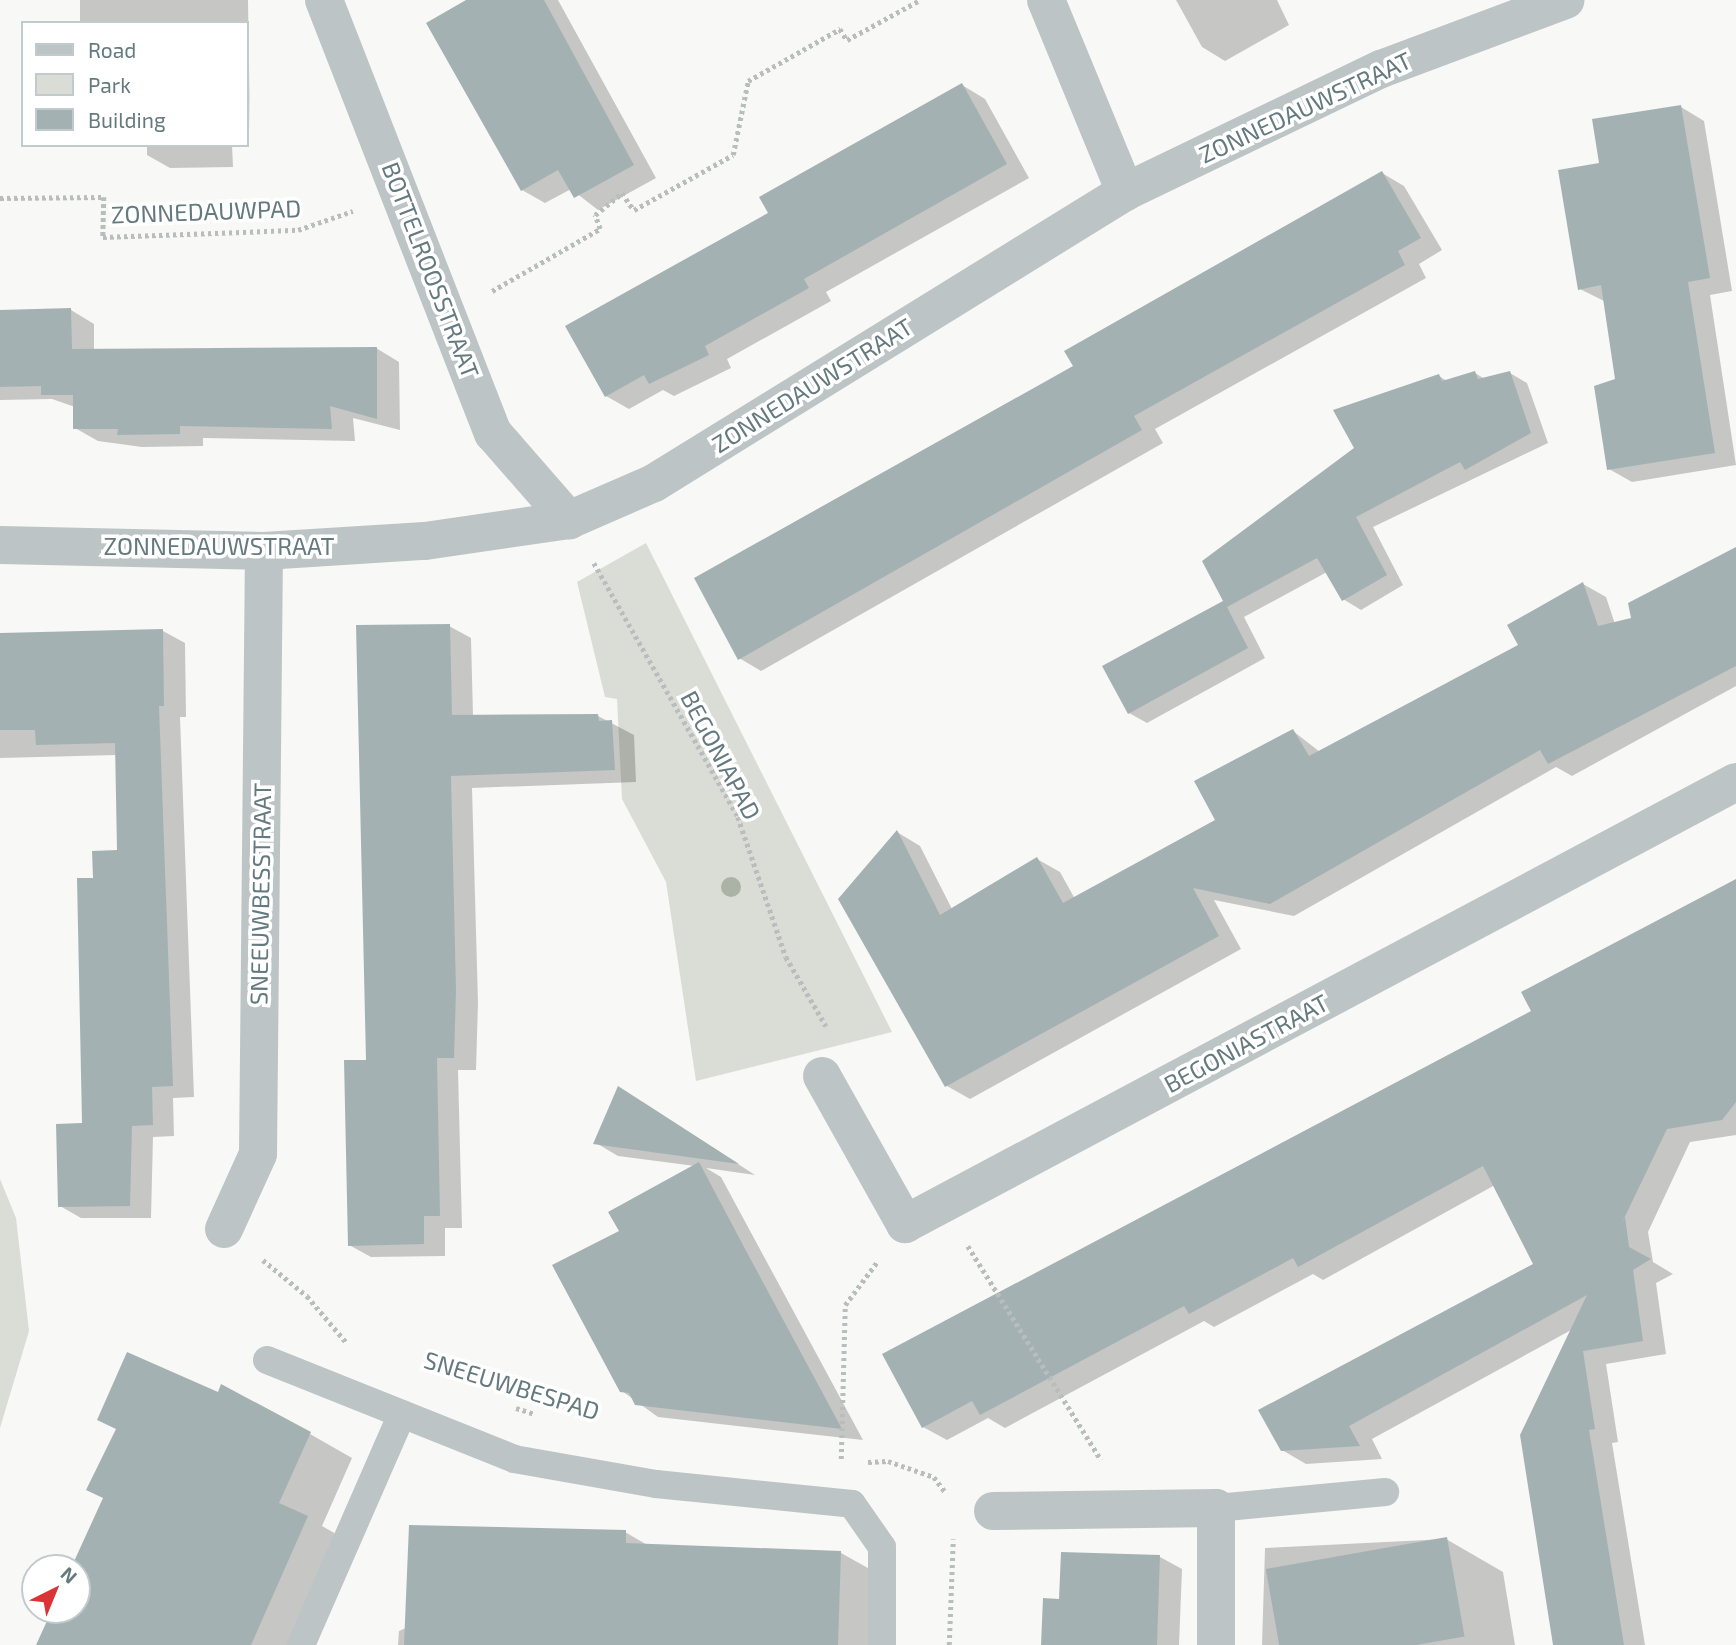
<!DOCTYPE html>
<style>
body{margin:0}
#map{position:relative;width:1736px;height:1645px;overflow:hidden;background:#f8f8f6;font-family:"Exo 2",sans-serif}
div>[style]{position:absolute}
.green>*{inset:0;background:#daddd5}
.shadow>*{inset:0;background:#0003}
.building>*{inset:0;background:#a4b1b3;transform-origin:0 0}
.path>*{height:4.5px;margin-top:-2.25px;transform-origin:0;background:repeating-linear-gradient(90deg,#b8bdbe 0 3.5px,transparent 0 7px)}
.lane>*{height:28px;margin:-14px;padding:0 14px;transform-origin:14px;border-radius:14px;background:#bdc4c5}
.street>*{height:38px;margin:-19px;padding:0 19px;transform-origin:19px;border-radius:19px;background:#bdc4c5}
.trees>*{width:20px;height:20px;margin:-10px;border-radius:50%;background:#abb2a6}
span{translate:-50% -50%;white-space:nowrap;text-align:center;line-height:1.15;-webkit-text-stroke:7px #fff;paint-order:stroke}
.street-label{font-size:24px;color:#657a7f}
.legend{position:absolute;left:21px;top:21px;width:228px;height:126px;box-sizing:border-box;background:#fff;border:2px solid #c1cacc;margin:0;padding:9px 12px;list-style:none;font-size:21px;color:#657a7f}
.legend li{display:flex;align-items:center;gap:14px;height:35px}
.legend b{width:35px;border:2px solid #c1cacc}
.north{position:absolute;left:21px;top:1554px;width:70px;height:70px;box-sizing:border-box;background:#fff;border:2px solid #c1cacc;border-radius:50%;rotate:43deg;font-size:19px;font-weight:700;line-height:28px;text-align:center;color:#657a7f}
.north::after{content:'';display:block;margin:auto;width:24px;height:32px;background:#da3436;clip-path:polygon(50% 0,100% 100%,50% 72%,0 100%)}
</style>
<div id="map">
<div class="green">
<i style="clip-path:polygon(646px 543px,892px 1032px,696px 1081px,666px 882px,622px 799px,617px 699px,605px 697px,577px 582px)"></i>
<i style="clip-path:polygon(0 1179px,16px 1218px,29px 1331px,0 1428px)"></i>
</div>
<div class="shadow">
<i style="clip-path:polygon(80px 0,248px 0,250px 133px,247px 23px,80px 23px)"></i>
<i style="clip-path:polygon(470px 0,558px 0,656px 178px,598px 210px,571px 189px,545px 203px,522px 190px)"></i>
<i style="clip-path:polygon(1176px 0,1277px 0,1289px 25px,1225px 61px,1202px 47px)"></i>
<i style="clip-path:polygon(962px 85px,985px 99px,1029px 178px,826px 292px,831px 301px,727px 359px,731px 368px,674px 396px,663px 390px,629px 409px,606px 396px,770px 213px)"></i>
<i style="clip-path:polygon(1681px 107px,1704px 121px,1732px 291px,1710px 295px,1736px 465px,1632px 482px,1609px 469px,1617px 380px,1606px 302px,1580px 289px,1601px 164px)"></i>
<i style="clip-path:polygon(147px 145px,232px 145px,233px 167px,170px 168px,147px 155px)"></i>
<i style="clip-path:polygon(1382px 173px,1404px 186px,1442px 250px,1419px 264px,1426px 278px,1155px 429px,1163px 443px,761px 671px,739px 658px,1075px 367px)"></i>
<i style="clip-path:polygon(71px 310px,94px 324px,94px 351px,376px 348px,399px 362px,400px 430px,353px 418px,355px 441px,203px 438px,203px 446px,142px 447px,98px 441px,75px 428px,75px 407px,52px 399px,0 400px,0 312px)"></i>
<i style="clip-path:polygon(1475px 373px,1485px 379px,1510px 373px,1527px 383px,1548px 443px,1373px 527px,1403px 585px,1361px 610px,1343px 599px,1327px 572px,1244px 617px,1265px 658px,1147px 723px,1129px 713px,1357px 448px,1439px 376px,1447px 381px)"></i>
<i style="clip-path:polygon(1736px 549px,1736px 686px,1572px 776px,1556px 767px,1294px 916px,1214px 900px,1241px 949px,970px 1099px,947px 1086px,897px 832px,920px 846px,952px 909px,1037px 859px,1060px 872px,1075px 899px,1218px 820px,1293px 731px,1320px 752px,1520px 646px,1583px 584px,1606px 597px,1615px 624px,1633px 619px)"></i>
<i style="clip-path:polygon(449px 626px,471px 638px,473px 716px,598px 716px,634px 735px,636px 782px,472px 788px,478px 1003px,476px 1070px,458px 1070px,462px 1228px,445px 1228px,445px 1256px,371px 1257px,349px 1245px,368px 1062px)"></i>
<i style="clip-path:polygon(163px 631px,185px 643px,186px 717px,180px 717px,194px 1097px,173px 1098px,174px 1136px,153px 1137px,151px 1218px,81px 1218px,60px 1206px,83px 1125px,95px 880px,119px 852px,117px 755px,0 758px,0 634px)"></i>
<i style="clip-path:polygon(1736px 880px,1736px 1135px,1690px 1142px,1648px 1232px,1653px 1262px,1673px 1274px,1656px 1283px,1666px 1354px,1606px 1364px,1618px 1442px,1612px 1443px,1645px 1645px,1555px 1645px,1573px 1329px,1372px 1439px,1382px 1459px,1306px 1464px,1282px 1450px,1535px 1265px,1495px 1185px,1323px 1280px,1313px 1274px,1214px 1327px,1204px 1321px,1005px 1428px,988px 1418px,947px 1440px,923px 1427px,1533px 1012px,1523px 993px)"></i>
<i style="clip-path:polygon(641px 1101px,755px 1175px,706px 1168px,721px 1177px,863px 1440px,658px 1417px,622px 1391px,621px 1231px,695px 1166px,618px 1156px,596px 1143px)"></i>
<i style="clip-path:polygon(310px 1434px,352px 1458px,322px 1526px,350px 1542px,304px 1645px,46px 1645px,54px 1610px,77px 1610px,73px 1568px)"></i>
<i style="clip-path:polygon(625px 1532px,649px 1546px,841px 1553px,884px 1577px,881px 1645px,398px 1645px,399px 1631px)"></i>
<i style="clip-path:polygon(1446px 1539px,1503px 1572px,1515px 1645px,1262px 1645px,1265px 1548px)"></i>
<i style="clip-path:polygon(1160px 1557px,1182px 1569px,1179px 1645px,1043px 1645px,1061px 1601px)"></i>
</div>
<div class="building">
<i style="clip-path:polygon(466px 0,544px 0,634px 165px,574px 198px,558px 170px,521px 191px,426px 23px)"></i>
<i style="clip-path:polygon(962px 83px,1007px 164px,804px 279px,809px 288px,705px 346px,709px 355px,649px 384px,644px 375px,605px 397px,565px 326px,768px 213px,759px 197px)"></i>
<i style="clip-path:polygon(1681px 105px,1710px 278px,1688px 282px,1715px 453px,1607px 470px,1594px 386px,1615px 379px,1601px 285px,1578px 290px,1558px 170px,1599px 163px,1592px 119px)"></i>
<i style="clip-path:polygon(1382px 171px,1421px 238px,1398px 251px,1405px 265px,1134px 416px,1142px 430px,738px 660px,694px 578px,1073px 366px,1064px 351px)"></i>
<i style="clip-path:polygon(71px 308px,72px 349px,377px 347px,377px 419px,330px 406px,332px 429px,180px 426px,180px 434px,117px 435px,118px 429px,73px 429px,73px 395px,41px 395px,41px 386px,0 387px,0 310px)"></i>
<i style="clip-path:polygon(1475px 371px,1478px 379px,1510px 371px,1531px 433px,1465px 470px,1460px 462px,1356px 517px,1387px 575px,1342px 601px,1317px 558px,1227px 607px,1248px 648px,1128px 714px,1102px 666px,1223px 601px,1202px 561px,1354px 448px,1333px 410px,1439px 374px,1442px 381px)"></i>
<i style="clip-path:polygon(1736px 547px,1736px 666px,1548px 764px,1540px 750px,1270px 904px,1193px 888px,1219px 936px,945px 1087px,838px 899px,897px 830px,940px 915px,1037px 857px,1063px 903px,1215px 820px,1194px 781px,1293px 729px,1309px 756px,1518px 645px,1507px 625px,1583px 582px,1598px 626px,1631px 618px,1628px 603px)"></i>
<i style="clip-path:polygon(450px 624px,452px 715px,598px 714px,599px 721px,612px 720px,615px 770px,451px 776px,456px 990px,454px 1058px,437px 1058px,440px 1216px,424px 1216px,424px 1244px,348px 1246px,344px 1060px,366px 1060px,356px 625px)"></i>
<i style="clip-path:polygon(163px 629px,164px 706px,159px 706px,173px 1086px,152px 1087px,153px 1125px,132px 1126px,130px 1206px,58px 1207px,56px 1124px,82px 1123px,77px 878px,93px 878px,92px 851px,117px 850px,115px 743px,36px 745px,35px 730px,0 730px,0 633px)"></i>
<i style="clip-path:polygon(1736px 879px,1736px 1102px,1722px 1120px,1667px 1129px,1618px 1231px,1625px 1217px,1629px 1247px,1651px 1259px,1633px 1270px,1643px 1341px,1583px 1351px,1595px 1429px,1589px 1430px,1624px 1645px,1553px 1645px,1520px 1435px,1587px 1295px,1349px 1426px,1360px 1446px,1281px 1451px,1258px 1410px,1533px 1264px,1483px 1166px,1298px 1267px,1293px 1258px,1189px 1314px,1184px 1306px,980px 1415px,972px 1401px,922px 1428px,882px 1354px,1531px 1011px,1521px 992px)"></i>
<i style="clip-path:polygon(618px 1086px,739px 1164px,593px 1144px)"></i>
<i style="clip-path:polygon(699px 1162px,744px 1247px,842px 1429px,635px 1405px,629px 1393px,620px 1392px,552px 1265px,619px 1231px,608px 1212px)"></i>
<i style="clip-path:polygon(127px 1352px,218px 1392px,221px 1384px,311px 1432px,279px 1503px,308px 1516px,251px 1645px,36px 1645px,52px 1610px,77px 1610px,77px 1568px,71px 1568px,103px 1498px,86px 1490px,116px 1429px,97px 1420px)"></i>
<i style="clip-path:polygon(409px 1525px,626px 1530px,626px 1543px,841px 1551px,838px 1645px,404px 1645px)"></i>
<i style="left:1447px;top:1537px;width:101px;height:184px;rotate:80deg"></i>
<i style="clip-path:polygon(1061px 1552px,1160px 1555px,1157px 1645px,1041px 1645px,1043px 1598px,1059px 1599px)"></i>
</div>
<div class="path">
<i style="left:0;top:198px;width:104px;rotate:-0.6deg"></i>
<i style="left:104px;top:197px;width:40px;rotate:91.4deg"></i>
<i style="left:103px;top:237px;width:195px;rotate:-2.1deg"></i>
<i style="left:298px;top:230px;width:58px;rotate:-19.1deg"></i>
<i style="left:492px;top:291px;width:125px;rotate:-29.9deg"></i>
<i style="left:600px;top:229px;width:15px;rotate:-110deg"></i>
<i style="left:595px;top:215px;width:35px;rotate:-39deg"></i>
<i style="left:622px;top:193px;width:21px;rotate:55deg"></i>
<i style="left:634px;top:210px;width:113px;rotate:-29.1deg"></i>
<i style="left:733px;top:155px;width:76px;rotate:-78.5deg"></i>
<i style="left:748px;top:81px;width:106px;rotate:-29.5deg"></i>
<i style="left:840px;top:29px;width:13px;rotate:58deg"></i>
<i style="left:847px;top:40px;width:83px;rotate:-28.7deg"></i>
<i style="left:594px;top:563px;width:292px;rotate:60.4deg"></i>
<i style="left:738px;top:817px;width:148px;rotate:71.1deg"></i>
<i style="left:786px;top:957px;width:80px;rotate:59.9deg"></i>
<i style="left:968px;top:1246px;width:252px;rotate:58.1deg"></i>
<i style="left:263px;top:1260px;width:57px;rotate:39.3deg"></i>
<i style="left:307px;top:1296px;width:60px;rotate:49.7deg"></i>
<i style="left:516px;top:1408px;width:20px;rotate:18deg"></i>
<i style="left:841px;top:1459px;width:154px;rotate:-88.5deg"></i>
<i style="left:845px;top:1305px;width:54px;rotate:-53.3deg"></i>
<i style="left:868px;top:1462px;width:20px;rotate:-3deg"></i>
<i style="left:888px;top:1461px;width:49px;rotate:19.2deg"></i>
<i style="left:934px;top:1477px;width:20px;rotate:53deg"></i>
<i style="left:949px;top:1645px;width:106px;rotate:-87.8deg"></i>
</div>
<div class="lane">
<i style="left:267px;top:1360px;width:266px;rotate:21.8deg"></i>
<i style="left:514px;top:1459px;width:144px;rotate:10deg"></i>
<i style="left:656px;top:1484px;width:197px;rotate:5.8deg"></i>
<i style="left:852px;top:1504px;width:52px;rotate:55.1deg"></i>
<i style="left:882px;top:1547px;width:98px;rotate:90deg"></i>
<i style="left:1216px;top:1508px;width:170px;rotate:-5.4deg"></i>
<i style="left:301px;top:1645px;width:252px;rotate:-66.4deg"></i>
</div>
<div class="street">
<i style="left:324px;top:0;width:465px;rotate:68.7deg"></i>
<i style="left:493px;top:433px;width:116px;rotate:48.9deg"></i>
<i style="left:1046px;top:0;width:208px;rotate:67.6deg"></i>
<i style="left:0;top:545px;width:264px;rotate:1.3deg"></i>
<i style="left:264px;top:551px;width:161px;rotate:-3.6deg"></i>
<i style="left:425px;top:541px;width:146px;rotate:-8.3deg"></i>
<i style="left:569px;top:520px;width:93px;rotate:-23.5deg"></i>
<i style="left:654px;top:483px;width:554px;rotate:-31.71deg"></i>
<i style="left:1125px;top:192px;width:284px;rotate:-25.7deg"></i>
<i style="left:1381px;top:69px;width:197px;rotate:-20.5deg"></i>
<i style="left:822px;top:1076px;width:170px;rotate:60.7deg"></i>
<i style="left:905px;top:1224px;width:941px;rotate:-28.01deg"></i>
<i style="left:224px;top:1229px;width:82px;rotate:-65.6deg"></i>
<i style="left:258px;top:1154px;width:603px;rotate:-89.43deg"></i>
<i style="left:993px;top:1511px;width:223px;rotate:-0.8deg"></i>
<i style="left:1216px;top:1508px;width:137px;rotate:90deg"></i>
</div>
<div class="trees">
<i style="left:731px;top:887px"></i>
</div>
<div class="street-label">
<span style="left:1305px;top:107px;rotate:-25deg">ZONNEDAUWSTRAAT</span>
<span style="left:206px;top:211px;rotate:-2deg">ZONNEDAUWPAD</span>
<span style="left:431px;top:270px;rotate:69deg">BOTTELROOSSTRAAT</span>
<span style="left:812px;top:385px;rotate:-32deg">ZONNEDAUWSTRAAT</span>
<span style="left:219px;top:546px">ZONNEDAUWSTRAAT</span>
<span style="left:721px;top:755px;rotate:62deg">BEGONIAPAD</span>
<span style="left:260px;top:894px;rotate:-89deg">SNEEUWBESSTRAAT</span>
<span style="left:1246px;top:1043px;rotate:-28deg">BEGONIASTRAAT</span>
<span style="left:512px;top:1385px;rotate:17deg">SNEEUWBESPAD</span>
</div>
<ul class="legend">
<li><b style="height:9px;background:#bdc4c5"></b>Road</li>
<li><b style="height:19px;background:#daddd5"></b>Park</li>
<li><b style="height:19px;background:#a4b1b3"></b>Building</li>
</ul>
<div class="north">N</div>
</div>
